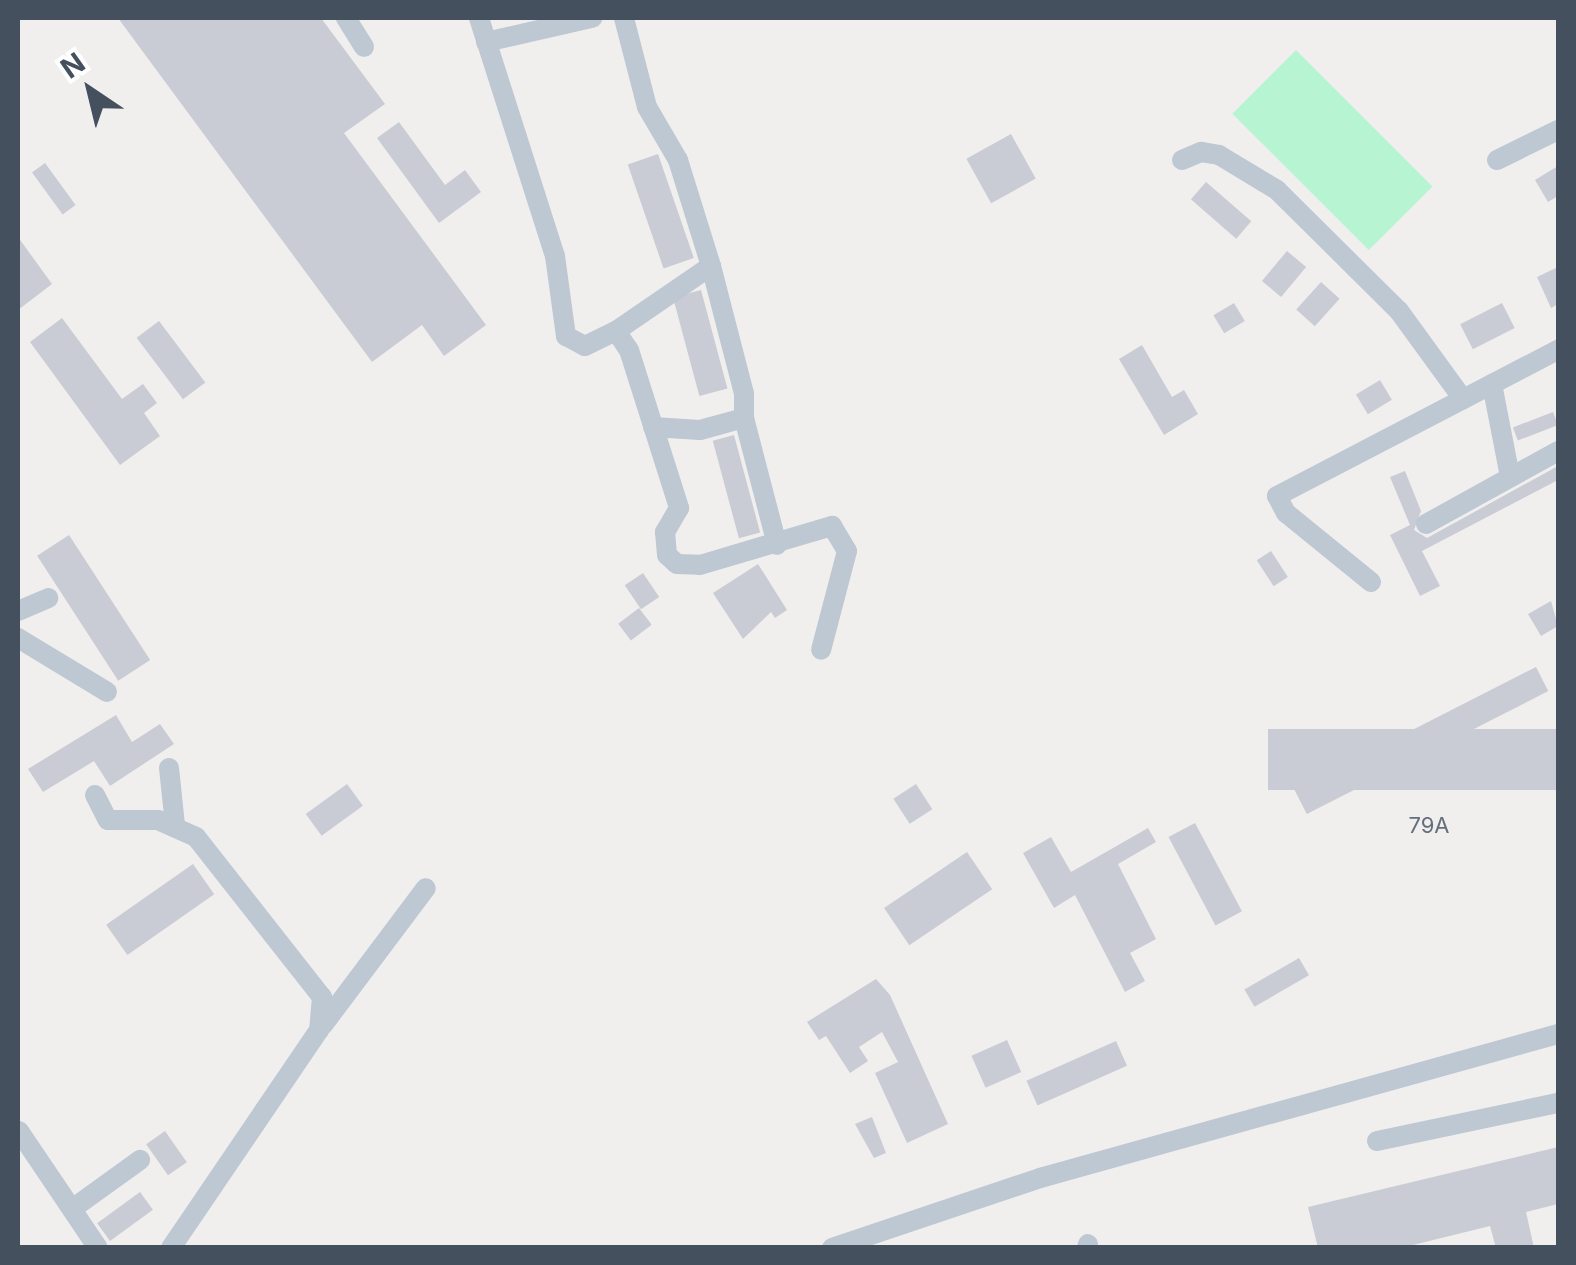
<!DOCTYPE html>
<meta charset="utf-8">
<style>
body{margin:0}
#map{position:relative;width:1576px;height:1265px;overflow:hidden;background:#f1eeee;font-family:Inter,sans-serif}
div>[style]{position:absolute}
.green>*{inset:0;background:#b7f4d1;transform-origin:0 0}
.building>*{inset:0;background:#c9ccd4;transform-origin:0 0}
.minor>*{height:20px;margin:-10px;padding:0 10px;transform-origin:10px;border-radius:10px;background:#bdc8d2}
span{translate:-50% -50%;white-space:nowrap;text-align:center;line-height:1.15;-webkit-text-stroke:10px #fff;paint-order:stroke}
.number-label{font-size:22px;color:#656f7c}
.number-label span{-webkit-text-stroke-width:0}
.frame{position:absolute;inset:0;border:20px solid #44505e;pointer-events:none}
.north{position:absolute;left:40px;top:40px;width:100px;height:100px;-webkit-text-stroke:8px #fff;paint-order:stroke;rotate:325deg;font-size:28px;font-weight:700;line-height:40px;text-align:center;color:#44505e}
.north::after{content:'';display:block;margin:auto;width:35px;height:45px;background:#44505e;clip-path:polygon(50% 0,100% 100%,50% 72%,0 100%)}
</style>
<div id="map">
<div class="green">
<i style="left:1296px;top:50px;width:193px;height:90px;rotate:45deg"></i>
</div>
<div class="building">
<i style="clip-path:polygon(118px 18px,321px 18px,385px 104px,344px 133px,486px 325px,444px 356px,422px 325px,372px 362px)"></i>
<i style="clip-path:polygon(399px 122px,445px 185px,465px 170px,481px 192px,439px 223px,377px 138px)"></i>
<i style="left:1011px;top:134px;width:51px;height:51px;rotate:61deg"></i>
<i style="left:658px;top:154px;width:110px;height:32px;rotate:71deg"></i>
<i style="left:45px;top:163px;width:52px;height:16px;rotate:54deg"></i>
<i style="clip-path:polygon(1558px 166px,1558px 196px,1548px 202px,1535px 180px)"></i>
<i style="left:1206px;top:182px;width:60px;height:23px;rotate:41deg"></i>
<i style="clip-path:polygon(18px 237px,52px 284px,18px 310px)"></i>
<i style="left:1287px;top:251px;width:25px;height:39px;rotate:40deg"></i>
<i style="clip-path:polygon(1558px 267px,1558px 304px,1551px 308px,1537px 277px)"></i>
<i style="left:1321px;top:282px;width:25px;height:37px;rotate:42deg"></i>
<i style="left:701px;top:290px;width:102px;height:29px;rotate:75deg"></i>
<i style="left:1234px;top:303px;width:21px;height:24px;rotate:59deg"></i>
<i style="left:1502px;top:303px;width:28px;height:47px;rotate:63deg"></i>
<i style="clip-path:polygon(62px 318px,122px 399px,143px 384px,157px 403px,144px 413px,160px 436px,120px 465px,30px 342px)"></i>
<i style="left:159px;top:321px;width:77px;height:28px;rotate:53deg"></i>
<i style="clip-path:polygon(1142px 345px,1172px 397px,1184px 390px,1198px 414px,1164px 435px,1119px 359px)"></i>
<i style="left:1380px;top:380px;width:23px;height:28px;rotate:59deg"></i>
<i style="left:1553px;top:412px;width:14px;height:43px;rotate:69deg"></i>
<i style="left:734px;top:435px;width:101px;height:22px;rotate:75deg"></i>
<i style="clip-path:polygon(1558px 466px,1558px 480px,1422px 551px,1440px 586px,1420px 596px,1390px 535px,1410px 525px,1390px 477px,1405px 471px,1421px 511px,1414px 530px,1427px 538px)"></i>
<i style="left:69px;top:535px;width:149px;height:38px;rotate:57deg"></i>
<i style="left:1271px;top:551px;width:31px;height:17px;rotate:57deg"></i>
<i style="clip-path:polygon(758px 564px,787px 610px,775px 618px,771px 612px,743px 639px,713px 593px)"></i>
<i style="left:643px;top:573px;width:29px;height:22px;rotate:56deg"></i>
<i style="clip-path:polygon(1551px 601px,1558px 626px,1541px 636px,1528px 614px)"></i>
<i style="left:639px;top:608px;width:21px;height:26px;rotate:53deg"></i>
<i style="left:1536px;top:667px;width:27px;height:271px;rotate:63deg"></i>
<i style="clip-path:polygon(116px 715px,132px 742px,160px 724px,174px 744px,110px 786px,94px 761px,43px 792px,28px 769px)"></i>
<i style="left:1558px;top:729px;width:61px;height:290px;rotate:90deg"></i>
<i style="left:347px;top:784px;width:27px;height:51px;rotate:54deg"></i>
<i style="left:916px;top:784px;width:30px;height:27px;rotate:57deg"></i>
<i style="left:1195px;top:823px;width:100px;height:30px;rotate:62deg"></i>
<i style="clip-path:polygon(1148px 828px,1156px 842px,1118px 864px,1156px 939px,1130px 953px,1145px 981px,1125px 992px,1075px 895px,1054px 908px,1023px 853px,1051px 837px,1071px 872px)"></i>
<i style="left:967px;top:852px;width:45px;height:100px;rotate:56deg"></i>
<i style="left:193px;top:864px;width:37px;height:106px;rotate:55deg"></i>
<i style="left:1299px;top:958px;width:20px;height:63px;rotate:60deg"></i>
<i style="clip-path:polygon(876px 979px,890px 995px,948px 1124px,907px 1143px,875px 1073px,898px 1062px,882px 1032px,859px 1047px,868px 1061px,850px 1073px,826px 1036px,819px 1040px,807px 1022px)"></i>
<i style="left:1007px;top:1040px;width:35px;height:39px;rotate:66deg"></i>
<i style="left:1116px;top:1041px;width:27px;height:98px;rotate:66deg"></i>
<i style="clip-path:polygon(872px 1117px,886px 1153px,874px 1158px,855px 1124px)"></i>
<i style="left:165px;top:1131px;width:38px;height:23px;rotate:55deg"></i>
<i style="clip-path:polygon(1558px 1147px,1558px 1204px,1526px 1212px,1534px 1248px,1496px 1248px,1490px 1226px,1401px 1248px,1318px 1248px,1308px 1207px)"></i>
<i style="left:140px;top:1192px;width:22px;height:53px;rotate:54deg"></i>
</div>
<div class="minor">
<i style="left:346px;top:18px;width:34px;rotate:58deg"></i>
<i style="left:479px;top:18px;width:250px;rotate:72.3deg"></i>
<i style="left:555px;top:256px;width:81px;rotate:82.2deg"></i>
<i style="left:566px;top:336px;width:21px;rotate:28deg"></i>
<i style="left:585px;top:346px;width:34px;rotate:-26deg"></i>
<i style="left:616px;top:331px;width:23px;rotate:56deg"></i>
<i style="left:629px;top:350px;width:166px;rotate:72.4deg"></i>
<i style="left:679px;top:508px;width:28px;rotate:120deg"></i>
<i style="left:665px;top:532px;width:23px;rotate:85deg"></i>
<i style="left:667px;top:555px;width:13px;rotate:42deg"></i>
<i style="left:677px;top:564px;width:23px;rotate:2deg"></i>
<i style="left:700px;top:565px;width:138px;rotate:-16.5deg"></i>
<i style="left:832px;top:526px;width:29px;rotate:59deg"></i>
<i style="left:847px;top:551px;width:102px;rotate:104.7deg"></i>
<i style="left:486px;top:42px;width:109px;rotate:-12.8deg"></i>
<i style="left:1182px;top:160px;width:21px;rotate:-23deg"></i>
<i style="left:1201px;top:152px;width:18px;rotate:9deg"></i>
<i style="left:1219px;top:155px;width:68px;rotate:31.1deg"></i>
<i style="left:1277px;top:190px;width:172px;rotate:44.8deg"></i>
<i style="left:1399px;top:311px;width:109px;rotate:54deg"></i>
<i style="left:1497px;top:160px;width:68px;rotate:-26.2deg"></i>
<i style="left:711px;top:266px;width:132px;rotate:75.5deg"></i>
<i style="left:744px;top:394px;width:24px;rotate:90deg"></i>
<i style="left:616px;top:331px;width:115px;rotate:-34.4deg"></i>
<i style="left:711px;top:266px;width:111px;rotate:-107.3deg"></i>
<i style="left:678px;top:160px;width:61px;rotate:-120.3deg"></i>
<i style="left:647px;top:107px;width:92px;rotate:-104.5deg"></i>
<i style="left:1492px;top:384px;width:95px;rotate:79deg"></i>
<i style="left:653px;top:427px;width:47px;rotate:3.7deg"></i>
<i style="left:700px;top:430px;width:46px;rotate:-15.3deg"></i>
<i style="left:744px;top:418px;width:131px;rotate:75.4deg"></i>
<i style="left:1426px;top:524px;width:151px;rotate:-28.9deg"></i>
<i style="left:1371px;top:582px;width:109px;rotate:-140.9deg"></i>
<i style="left:1286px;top:513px;width:19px;rotate:-118deg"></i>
<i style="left:1277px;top:496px;width:317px;rotate:-27.5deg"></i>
<i style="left:18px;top:611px;width:33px;rotate:-23deg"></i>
<i style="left:18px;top:638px;width:104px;rotate:31.2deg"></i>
<i style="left:169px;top:768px;width:57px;rotate:84deg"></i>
<i style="left:95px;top:795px;width:28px;rotate:63deg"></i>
<i style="left:108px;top:820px;width:50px"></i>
<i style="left:158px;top:820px;width:42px;rotate:24.1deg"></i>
<i style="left:196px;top:837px;width:204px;rotate:51.8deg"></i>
<i style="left:322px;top:997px;width:33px;rotate:95deg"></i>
<i style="left:319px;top:1030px;width:263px;rotate:124.2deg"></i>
<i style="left:323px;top:1025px;width:171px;rotate:-53.1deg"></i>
<i style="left:19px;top:1131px;width:141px;rotate:56deg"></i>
<i style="left:1377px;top:1141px;width:185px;rotate:-11.9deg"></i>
<i style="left:72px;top:1209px;width:84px;rotate:-35.8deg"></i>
<i style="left:832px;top:1248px;width:219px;rotate:-18.6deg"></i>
<i style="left:1040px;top:1178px;width:538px;rotate:-15.54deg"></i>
<i style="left:1087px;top:1248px;width:4px;rotate:-76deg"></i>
</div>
<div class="number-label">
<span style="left:1429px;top:826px">79А</span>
</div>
<div class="frame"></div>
<div class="north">N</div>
</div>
